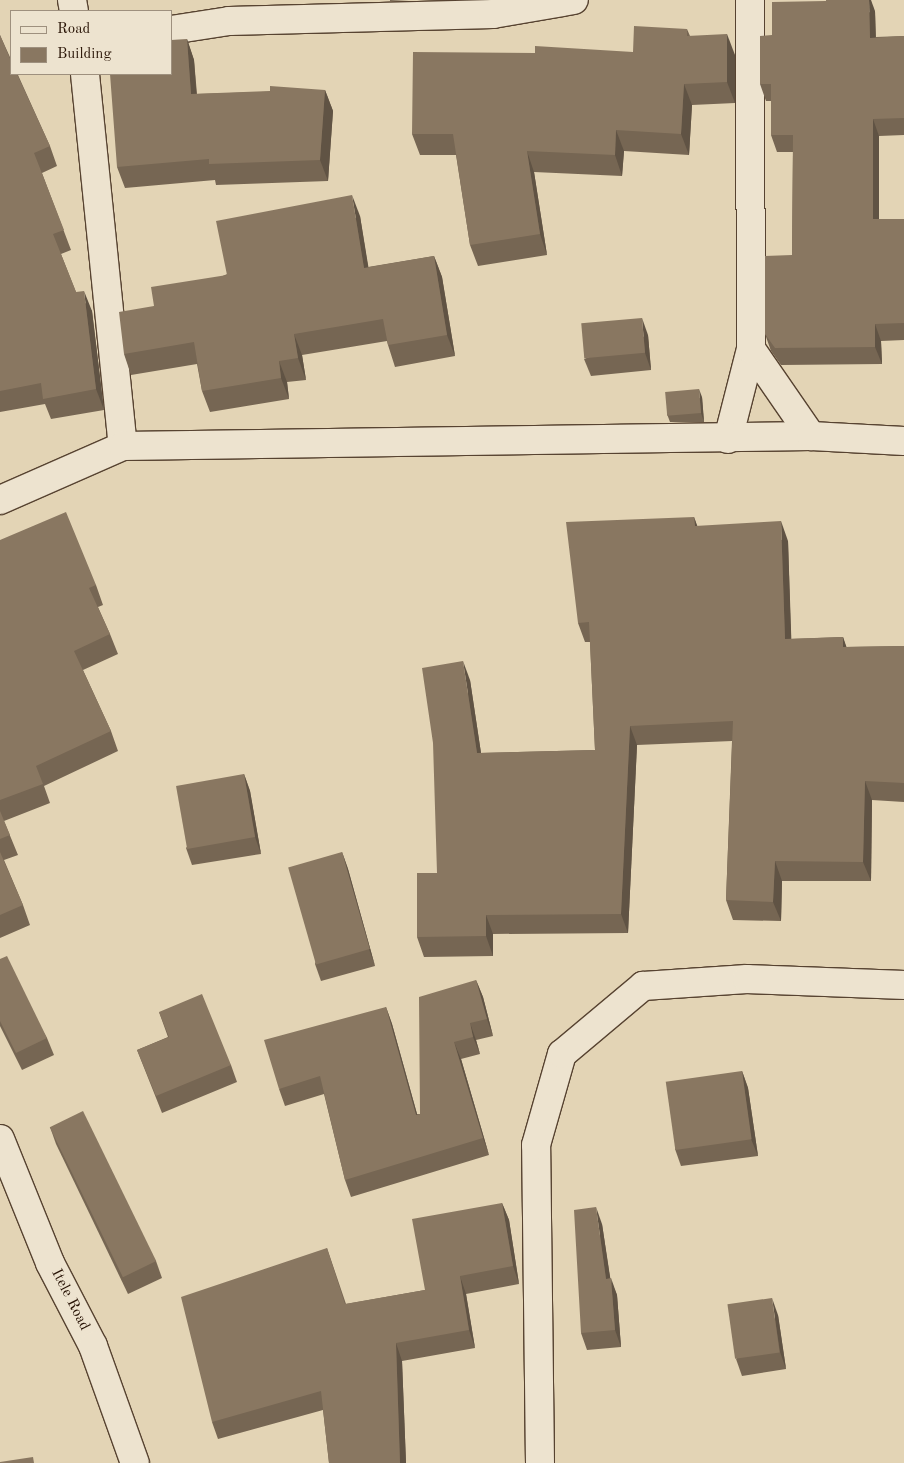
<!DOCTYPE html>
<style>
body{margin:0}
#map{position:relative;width:904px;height:1463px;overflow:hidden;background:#e3d4b5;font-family:"Old Standard TT",serif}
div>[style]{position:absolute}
.roads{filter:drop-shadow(1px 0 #574331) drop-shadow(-1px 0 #574331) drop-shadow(0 1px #574331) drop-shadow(0 -1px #574331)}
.minor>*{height:28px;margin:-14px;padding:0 14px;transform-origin:14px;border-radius:14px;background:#ede3cf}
.wall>*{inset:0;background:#766653}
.shaded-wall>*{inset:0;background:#605344}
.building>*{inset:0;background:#897761;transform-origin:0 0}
span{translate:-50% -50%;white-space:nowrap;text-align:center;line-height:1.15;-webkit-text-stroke:4px #ede3cf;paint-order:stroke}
.street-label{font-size:15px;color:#281305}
.legend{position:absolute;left:10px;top:10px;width:162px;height:65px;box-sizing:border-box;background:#ede3cf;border:1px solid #9e907e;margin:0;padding:6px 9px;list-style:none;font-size:15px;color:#281305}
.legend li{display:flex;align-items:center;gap:10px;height:25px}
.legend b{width:25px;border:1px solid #9e907e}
</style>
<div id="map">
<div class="roads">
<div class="minor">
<i style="left:72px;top:0;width:11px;rotate:80deg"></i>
<i style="left:171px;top:30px;width:59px;rotate:-8.8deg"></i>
<i style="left:229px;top:21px;width:264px;rotate:-1.5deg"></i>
<i style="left:493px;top:14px;width:82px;rotate:-9.8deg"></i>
<i style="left:85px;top:74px;width:374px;rotate:84.2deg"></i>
<i style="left:751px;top:349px;width:106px;rotate:55.4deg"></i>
<i style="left:728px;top:439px;width:93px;rotate:-75.7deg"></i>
<i style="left:751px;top:349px;width:349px;rotate:-90.2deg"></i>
<i style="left:0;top:500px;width:134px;rotate:-23.7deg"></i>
<i style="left:123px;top:446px;width:688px;rotate:-0.83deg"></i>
<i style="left:811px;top:436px;width:93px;rotate:3.1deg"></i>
<i style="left:0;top:1139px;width:134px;rotate:68deg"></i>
<i style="left:50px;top:1263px;width:93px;rotate:62.6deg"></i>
<i style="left:93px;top:1346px;width:124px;rotate:70.3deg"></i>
<i style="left:540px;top:1463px;width:318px;rotate:-90.7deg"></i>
<i style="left:536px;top:1145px;width:95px;rotate:-74.1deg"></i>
<i style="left:562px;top:1054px;width:106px;rotate:-40deg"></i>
<i style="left:643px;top:986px;width:104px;rotate:-3.9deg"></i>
<i style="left:747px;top:979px;width:157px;rotate:2.2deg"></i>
</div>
</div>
<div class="wall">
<i style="clip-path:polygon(390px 0,409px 0,390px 1px)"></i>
<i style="clip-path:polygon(875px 11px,876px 37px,904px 36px,904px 135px,879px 136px,879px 219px,904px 219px,904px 340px,881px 341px,882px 364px,781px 365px,771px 351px,765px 334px,792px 255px,793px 152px,777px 152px,771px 135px,771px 101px,766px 101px,760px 84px,772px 35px)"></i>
<i style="clip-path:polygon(687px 29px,690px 36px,735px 55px,735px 103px,692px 105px,689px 155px,624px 151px,622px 176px,534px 172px,547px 255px,478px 266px,470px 245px,456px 155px,420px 155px,412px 134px,633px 52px)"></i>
<i style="clip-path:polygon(0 35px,50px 146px,57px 166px,42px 173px,71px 250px,61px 254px,76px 292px,92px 311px,104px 410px,51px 419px,45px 404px,0 412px)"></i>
<i style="clip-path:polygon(187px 39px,194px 60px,197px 94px,325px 90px,333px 111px,328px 181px,216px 185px,215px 180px,125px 188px,117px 167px)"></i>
<i style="clip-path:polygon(360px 216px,368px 267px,434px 256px,442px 277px,455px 356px,395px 367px,388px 345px,387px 341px,302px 355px,306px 380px,287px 382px,289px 399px,210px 412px,202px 391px,197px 364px,131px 375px,124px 354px,154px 306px)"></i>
<i style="clip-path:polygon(648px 335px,651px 370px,591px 376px,584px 359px)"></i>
<i style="clip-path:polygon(702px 397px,704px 422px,670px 422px,667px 414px)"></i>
<i style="clip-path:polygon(694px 517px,697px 526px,788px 541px,791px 639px,843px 637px,846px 647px,904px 646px,904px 802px,872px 800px,871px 881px,782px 881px,781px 921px,733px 920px,726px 900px,732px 741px,637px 745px,628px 933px,493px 934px,493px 956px,424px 957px,417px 937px,437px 873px,470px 680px,481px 753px,595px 750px,590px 642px,585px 642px,578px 623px)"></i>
<i style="clip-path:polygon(0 540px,96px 585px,103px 605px,98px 607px,110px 634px,118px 654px,83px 670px,111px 731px,118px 751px,44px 786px,50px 803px,4px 821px,18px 855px,4px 860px,23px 905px,30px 925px,0 938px)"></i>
<i style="clip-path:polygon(244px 774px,250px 791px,261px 854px,192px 865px,186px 848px)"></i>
<i style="clip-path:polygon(342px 852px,348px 869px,375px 966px,321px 981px,315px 964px)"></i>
<i style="clip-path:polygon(0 959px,47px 1038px,54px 1055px,22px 1070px,0 1026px)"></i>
<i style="clip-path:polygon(476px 980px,483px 997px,493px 1036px,476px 1040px,480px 1054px,461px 1059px,489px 1155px,351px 1197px,345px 1180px,324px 1094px,285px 1106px,279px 1089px,386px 1007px,392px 1024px,417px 1114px,420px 1114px)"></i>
<i style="clip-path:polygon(159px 1012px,231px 1065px,237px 1082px,162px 1113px,137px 1050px,168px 1037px)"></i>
<i style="clip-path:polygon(742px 1071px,748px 1088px,758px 1156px,681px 1166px,675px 1149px)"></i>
<i style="clip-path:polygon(50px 1127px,156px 1261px,162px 1278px,128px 1294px,56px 1144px)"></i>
<i style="clip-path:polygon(502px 1203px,509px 1220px,519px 1284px,466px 1294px,475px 1348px,402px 1361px,406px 1463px,329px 1463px,323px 1410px,218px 1439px,212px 1422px,327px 1248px,346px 1304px,425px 1290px)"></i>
<i style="clip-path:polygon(602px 1224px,610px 1278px,617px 1295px,621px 1347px,587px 1350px,581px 1333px)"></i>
<i style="clip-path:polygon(778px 1315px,786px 1369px,742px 1376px,736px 1359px)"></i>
</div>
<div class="shaded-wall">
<i style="clip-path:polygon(869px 0,871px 0,875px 11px,876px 55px,870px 38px)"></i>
<i style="clip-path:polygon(727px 34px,735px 55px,735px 103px,727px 82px)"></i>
<i style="clip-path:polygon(187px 39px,194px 60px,198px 115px,191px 94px)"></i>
<i style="clip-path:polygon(684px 84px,692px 105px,689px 155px,681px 134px)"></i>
<i style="clip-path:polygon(325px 90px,333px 111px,328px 181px,320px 160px)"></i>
<i style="clip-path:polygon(873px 119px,879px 136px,879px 236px,873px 219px)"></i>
<i style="clip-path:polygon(616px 130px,624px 151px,622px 176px,615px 155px)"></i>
<i style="clip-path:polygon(527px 151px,534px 172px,547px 255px,540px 234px)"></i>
<i style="clip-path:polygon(352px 195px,360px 216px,372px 289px,364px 268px)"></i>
<i style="clip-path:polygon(434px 256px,442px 277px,455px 356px,447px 335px)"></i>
<i style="clip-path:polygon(84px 291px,92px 311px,104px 410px,96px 389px)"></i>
<i style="clip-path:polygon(642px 318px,648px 335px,651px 370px,645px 353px)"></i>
<i style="clip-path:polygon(875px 324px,881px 341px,882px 364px,875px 347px)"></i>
<i style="clip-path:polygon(294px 334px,302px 355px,306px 380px,298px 358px)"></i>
<i style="clip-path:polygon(279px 361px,287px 382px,289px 399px,281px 378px)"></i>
<i style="clip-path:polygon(699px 389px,702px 397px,704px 422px,701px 413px)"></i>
<i style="clip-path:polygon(694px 517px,701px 536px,695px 526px)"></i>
<i style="clip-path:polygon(781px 521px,788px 541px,792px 659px,785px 639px)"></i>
<i style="clip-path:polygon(843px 637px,850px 657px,843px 647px)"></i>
<i style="clip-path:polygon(463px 661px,470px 680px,484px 773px,477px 753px)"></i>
<i style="clip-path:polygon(630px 726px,637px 745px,628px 933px,621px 914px)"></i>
<i style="clip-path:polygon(244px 774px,250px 791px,261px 854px,255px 837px)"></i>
<i style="clip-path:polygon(865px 781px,872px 800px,871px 881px,863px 862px)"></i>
<i style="clip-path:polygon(342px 852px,348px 869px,375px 966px,369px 949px)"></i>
<i style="clip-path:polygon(775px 861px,782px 881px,781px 921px,773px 902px)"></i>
<i style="clip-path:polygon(486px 915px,493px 934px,493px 956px,486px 936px)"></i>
<i style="clip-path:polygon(476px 980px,483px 997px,493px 1036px,487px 1019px)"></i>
<i style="clip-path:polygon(386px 1007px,392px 1024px,422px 1132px,416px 1115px)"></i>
<i style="clip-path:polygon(470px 1023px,476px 1040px,480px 1054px,473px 1037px)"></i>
<i style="clip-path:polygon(454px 1042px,461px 1059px,489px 1155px,483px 1138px)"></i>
<i style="clip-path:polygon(742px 1071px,748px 1088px,758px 1156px,751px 1139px)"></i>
<i style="clip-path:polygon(502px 1203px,509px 1220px,519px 1284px,513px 1266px)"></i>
<i style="clip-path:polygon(596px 1207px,602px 1224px,613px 1296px,606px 1279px)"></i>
<i style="clip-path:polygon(460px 1276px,466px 1294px,475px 1348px,469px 1330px)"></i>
<i style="clip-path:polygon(611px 1278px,617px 1295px,621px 1347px,615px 1330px)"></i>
<i style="clip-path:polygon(772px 1298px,778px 1315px,786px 1369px,780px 1352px)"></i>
<i style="clip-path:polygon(396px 1343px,402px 1361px,406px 1463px,400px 1463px)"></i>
</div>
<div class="building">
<i style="clip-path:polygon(826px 0,869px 0,870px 38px,904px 36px,904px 118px,873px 119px,873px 219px,904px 219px,904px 323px,875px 324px,875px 347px,775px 348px,765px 334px,765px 256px,792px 255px,793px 135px,771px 135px,771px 84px,760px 84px,760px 36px,772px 35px,772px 2px,826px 1px)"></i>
<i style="clip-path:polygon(634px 26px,687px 29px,687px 36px,727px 34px,727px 82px,684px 84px,681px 134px,616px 130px,615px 155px,527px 151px,540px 234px,470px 245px,453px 134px,412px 134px,413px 52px,535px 53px,535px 46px,633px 52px)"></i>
<i style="clip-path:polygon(0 35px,11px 61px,11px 74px,17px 74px,50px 146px,34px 153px,64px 230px,53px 234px,76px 292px,84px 291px,96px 389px,43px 399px,41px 383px,0 391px)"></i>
<i style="clip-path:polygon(187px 39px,191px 94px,270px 91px,270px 86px,325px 90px,320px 160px,209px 164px,209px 159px,117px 167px,110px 74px,171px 74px,171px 40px)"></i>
<i style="clip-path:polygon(352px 195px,364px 268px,434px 256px,447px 335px,388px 345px,383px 319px,294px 334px,298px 358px,279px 361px,281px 378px,202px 391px,194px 342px,124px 354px,119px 312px,154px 306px,151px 287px,227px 275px,216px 221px)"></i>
<i style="left:642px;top:318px;width:35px;height:61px;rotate:85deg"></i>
<i style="left:699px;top:389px;width:24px;height:34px;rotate:85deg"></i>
<i style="clip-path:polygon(66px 512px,96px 585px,89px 588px,110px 634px,74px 651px,111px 731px,36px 766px,43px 784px,0 800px,0 540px)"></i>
<i style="clip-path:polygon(694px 517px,695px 526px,781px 521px,785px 639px,843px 637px,843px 647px,904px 646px,904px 783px,865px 781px,863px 862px,775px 861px,773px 902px,726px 900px,733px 721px,630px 726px,621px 914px,486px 915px,486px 936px,417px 937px,417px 873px,437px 873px,433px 743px,422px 668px,463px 661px,477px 753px,595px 750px,589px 622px,578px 623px,566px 522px)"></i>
<i style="left:244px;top:774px;width:64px;height:69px;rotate:80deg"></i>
<i style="clip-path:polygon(0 811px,10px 835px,0 839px)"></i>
<i style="clip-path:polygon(0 852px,23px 905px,0 915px)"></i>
<i style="left:342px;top:852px;width:101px;height:56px;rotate:74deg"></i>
<i style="clip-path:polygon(7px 956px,47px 1038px,16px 1053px,0 1021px,0 959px)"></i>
<i style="clip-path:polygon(476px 980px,487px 1019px,470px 1023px,473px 1037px,454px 1042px,483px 1138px,345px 1180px,320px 1076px,279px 1089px,264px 1040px,386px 1007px,416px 1115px,420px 1114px,419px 997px)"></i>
<i style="clip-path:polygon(202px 994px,231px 1065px,156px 1096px,137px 1050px,169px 1037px,159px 1012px)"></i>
<i style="left:742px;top:1071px;width:69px;height:77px;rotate:82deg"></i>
<i style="left:83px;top:1111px;width:167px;height:37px;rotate:64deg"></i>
<i style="clip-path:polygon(502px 1203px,513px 1266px,460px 1276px,469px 1330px,396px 1343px,400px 1463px,329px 1463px,321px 1391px,212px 1422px,181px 1297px,327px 1248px,345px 1304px,425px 1290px,412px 1219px)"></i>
<i style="clip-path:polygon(596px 1207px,606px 1279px,611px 1278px,615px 1330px,581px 1333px,574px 1210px)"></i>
<i style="left:772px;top:1298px;width:55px;height:45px;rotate:82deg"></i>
<i style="clip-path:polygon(33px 1457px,34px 1463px,0 1463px,0 1462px)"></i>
</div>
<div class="street-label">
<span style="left:70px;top:1300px;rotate:63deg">Itele Road</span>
</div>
<ul class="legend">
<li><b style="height:6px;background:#ede3cf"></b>Road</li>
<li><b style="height:14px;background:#897761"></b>Building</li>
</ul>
</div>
